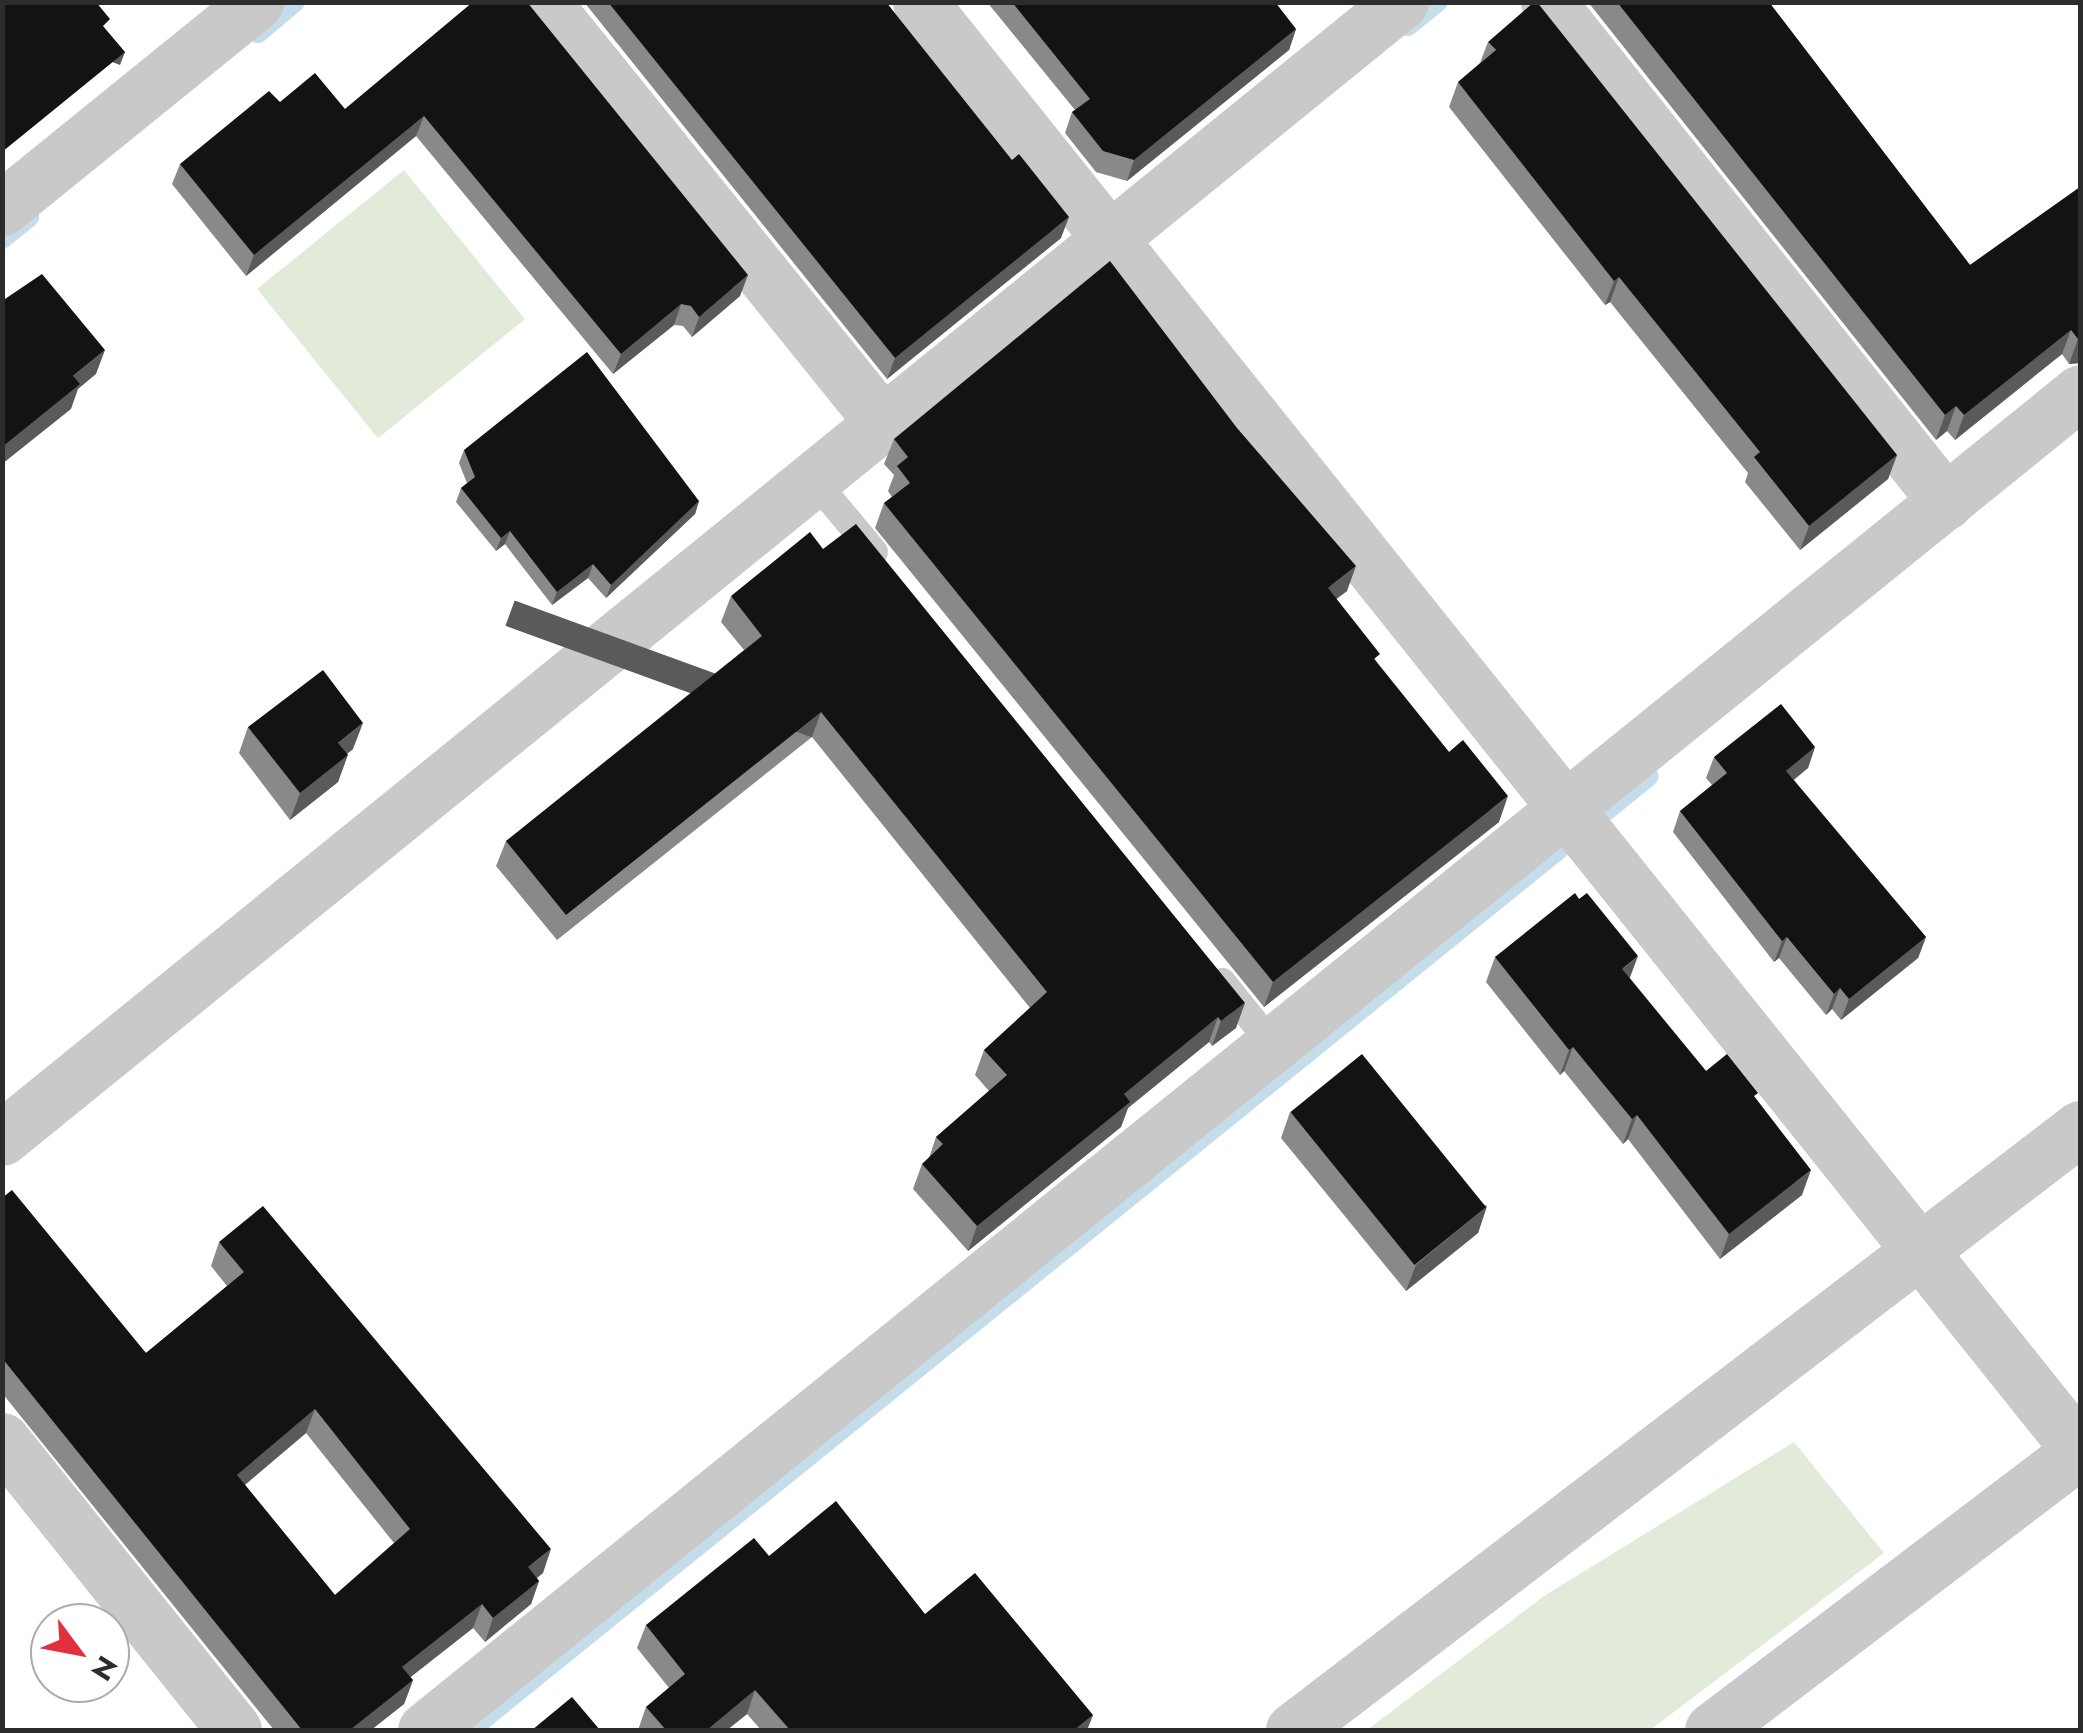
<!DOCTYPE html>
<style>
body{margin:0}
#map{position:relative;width:2083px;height:1733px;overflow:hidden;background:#fff;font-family:Jost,sans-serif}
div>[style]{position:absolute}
.green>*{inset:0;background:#e2ead9;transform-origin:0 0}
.stream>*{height:20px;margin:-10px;padding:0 10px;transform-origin:10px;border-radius:10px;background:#c5dcea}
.service>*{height:28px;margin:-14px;padding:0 14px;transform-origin:14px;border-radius:14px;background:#c9c9c9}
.minor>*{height:55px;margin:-27.5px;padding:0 27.5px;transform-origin:27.5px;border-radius:27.5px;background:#c9c9c9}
.tertiary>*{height:55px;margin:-27.5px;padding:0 27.5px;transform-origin:27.5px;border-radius:27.5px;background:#c9c9c9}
.wall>*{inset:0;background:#898989}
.shaded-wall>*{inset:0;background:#5a5a5a;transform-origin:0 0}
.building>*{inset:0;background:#131313;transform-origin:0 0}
span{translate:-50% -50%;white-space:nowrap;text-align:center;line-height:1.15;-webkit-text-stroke:10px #fff;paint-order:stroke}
.frame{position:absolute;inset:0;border:5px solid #2c2c2c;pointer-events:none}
.north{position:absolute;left:30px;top:1603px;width:100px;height:100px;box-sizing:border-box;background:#fff;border:2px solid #ababab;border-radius:50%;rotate:122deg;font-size:28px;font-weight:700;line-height:40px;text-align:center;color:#2c2c2c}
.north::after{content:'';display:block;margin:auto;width:35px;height:45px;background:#e1303d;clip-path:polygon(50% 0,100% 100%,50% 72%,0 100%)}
</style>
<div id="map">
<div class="green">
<i style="left:404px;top:170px;width:192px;height:189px;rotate:51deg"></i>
<i style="clip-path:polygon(1794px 1442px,1884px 1553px,1650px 1730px,1367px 1730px,1544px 1596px)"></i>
</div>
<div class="stream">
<i style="left:1408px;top:26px;width:38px;rotate:-39deg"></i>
<i style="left:258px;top:33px;width:48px;rotate:-40deg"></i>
<i style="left:2px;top:239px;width:35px;rotate:-39deg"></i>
<i style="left:1606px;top:811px;width:55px;rotate:-39.1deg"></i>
<i style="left:470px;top:1730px;width:1401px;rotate:-38.97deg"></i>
</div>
<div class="service">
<i style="left:813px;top:479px;width:95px;rotate:50.1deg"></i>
<i style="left:1222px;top:982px;width:83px;rotate:51.3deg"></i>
</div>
<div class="minor">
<i style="left:543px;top:2px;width:541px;rotate:51.08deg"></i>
<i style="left:920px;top:2px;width:1856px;rotate:51.32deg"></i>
<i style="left:1548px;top:2px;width:639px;rotate:51.48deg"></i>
<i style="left:2px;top:208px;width:327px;rotate:-39deg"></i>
<i style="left:2px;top:1138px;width:1802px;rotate:-39.08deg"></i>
<i style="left:2px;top:1440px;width:371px;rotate:51.3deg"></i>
<i style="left:425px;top:1730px;width:2128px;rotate:-38.95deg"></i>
</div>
<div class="tertiary">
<i style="left:1293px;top:1730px;width:991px;rotate:-37.41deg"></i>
<i style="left:1712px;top:1730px;width:462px;rotate:-37.2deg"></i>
</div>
<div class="wall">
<i style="clip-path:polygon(473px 2px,740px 296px,692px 337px,683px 326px,674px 325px,613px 374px,416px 136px,246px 276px,172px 184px,180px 164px,280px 102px,345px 109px)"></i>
<i style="clip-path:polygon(584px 2px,886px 2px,1061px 238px,887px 379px)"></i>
<i style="clip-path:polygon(987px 2px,1275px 2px,1296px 29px,1289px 50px,1127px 181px,1096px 172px,1065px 133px,1072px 112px,1075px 110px)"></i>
<i style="clip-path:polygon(1588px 2px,1769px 2px,1970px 265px,2080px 187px,2080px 363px,2069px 364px,2062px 354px,1955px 440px,1947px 431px,1936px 440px)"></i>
<i style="clip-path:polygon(1488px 42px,1897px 455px,1888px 479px,1800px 550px,1745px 482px,1748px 473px,1610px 302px,1605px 305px,1449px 107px,1458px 82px,1480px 63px)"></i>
<i style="clip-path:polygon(894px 439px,1347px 591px,1336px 599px,1377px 662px,1449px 752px,1499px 822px,1264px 1007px,875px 528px,884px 503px,892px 497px,888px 491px,894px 475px,884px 464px)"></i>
<i style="clip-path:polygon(464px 450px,699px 501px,695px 514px,606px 598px,588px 578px,552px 605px,505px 544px,496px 551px,456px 502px,461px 488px,467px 483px,459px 463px)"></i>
<i style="clip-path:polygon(731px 596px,1236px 1028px,1212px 1046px,1209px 1042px,1128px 1108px,1121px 1127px,968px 1251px,913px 1189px,922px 1164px,929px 1158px,936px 1137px,989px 1091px,975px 1075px,984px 1050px,1030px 1008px,812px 737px,557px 940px,496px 866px,506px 841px,744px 650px,721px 622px)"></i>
<i style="clip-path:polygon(248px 727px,353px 749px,347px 754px,338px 782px,290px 820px,239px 753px)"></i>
<i style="clip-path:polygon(1815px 747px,1808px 768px,1794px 780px,1926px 937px,1918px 958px,1841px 1020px,1832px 1009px,1826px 1015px,1779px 958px,1774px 962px,1673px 832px,1680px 811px,1712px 785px,1706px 778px,1714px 757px)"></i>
<i style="clip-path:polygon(1579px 899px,1630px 978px,1706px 1071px,1756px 1099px,1802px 1195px,1720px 1259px,1628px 1139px,1623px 1144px,1564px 1071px,1560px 1075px,1486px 982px,1495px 957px)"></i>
<i style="clip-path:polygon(1290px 1112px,1487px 1206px,1478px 1233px,1406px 1291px,1281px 1138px)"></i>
<i style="clip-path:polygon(evenodd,2px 1198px,146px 1353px,227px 1286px,211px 1266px,219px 1242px,543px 1573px,537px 1578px,539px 1581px,531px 1604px,485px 1642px,473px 1628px,410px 1677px,413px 1680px,404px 1704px,371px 1730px,274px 1730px,2px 1393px,2px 1198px,306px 1433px,394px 1543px,335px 1595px,245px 1485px,306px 1433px)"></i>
<i style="clip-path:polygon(769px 1556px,925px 1614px,1093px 1715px,1087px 1730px,761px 1730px,747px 1714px,727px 1730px,638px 1730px,646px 1707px,669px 1688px,637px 1648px,646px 1625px)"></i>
</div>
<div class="shaded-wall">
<i style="clip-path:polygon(1296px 29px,1289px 50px,1127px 181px,1134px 160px)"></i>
<i style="left:125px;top:52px;width:14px;height:159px;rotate:111deg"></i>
<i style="clip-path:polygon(424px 116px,416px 136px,246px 276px,254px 255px)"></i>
<i style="clip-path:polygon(1069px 217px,1061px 238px,887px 379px,895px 358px)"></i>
<i style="clip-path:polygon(748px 275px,740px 296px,692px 337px,699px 317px)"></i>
<i style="clip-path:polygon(1619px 277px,1610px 302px,1605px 305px,1614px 281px)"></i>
<i style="clip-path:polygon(681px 304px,674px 325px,613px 374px,621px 354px)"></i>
<i style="clip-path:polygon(2071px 330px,2062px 354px,1955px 440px,1964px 415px)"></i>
<i style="clip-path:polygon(2078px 339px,2080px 339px,2080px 363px,2069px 364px)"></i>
<i style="clip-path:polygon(105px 350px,96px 374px,78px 389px,71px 409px,2px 464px,2px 446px,73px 376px)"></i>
<i style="clip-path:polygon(1956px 406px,1947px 431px,1936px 440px,1945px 415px)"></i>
<i style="clip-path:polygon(1897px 455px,1888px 479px,1800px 550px,1809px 526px)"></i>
<i style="clip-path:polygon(699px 501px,695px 514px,606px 598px,611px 585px)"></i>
<i style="clip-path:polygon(510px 531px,505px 544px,496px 551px,501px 538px)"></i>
<i style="clip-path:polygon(593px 564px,588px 578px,552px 605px,557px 592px)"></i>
<i style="clip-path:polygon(1356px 566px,1347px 591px,1318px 613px,1328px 588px)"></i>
<i style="left:821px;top:712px;width:27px;height:326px;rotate:110deg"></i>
<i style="clip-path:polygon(363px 723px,353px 749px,328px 769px,338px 743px)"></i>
<i style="clip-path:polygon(1815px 747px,1808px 768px,1778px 792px,1786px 771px)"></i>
<i style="clip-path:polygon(348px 755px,338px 782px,290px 820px,300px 793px)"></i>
<i style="clip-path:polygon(1508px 796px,1499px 822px,1264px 1007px,1273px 982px)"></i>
<i style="clip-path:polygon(1787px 937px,1779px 958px,1774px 962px,1782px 941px)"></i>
<i style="clip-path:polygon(1926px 937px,1918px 958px,1841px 1020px,1849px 999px)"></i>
<i style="clip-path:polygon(1638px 956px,1629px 980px,1622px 969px)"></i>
<i style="clip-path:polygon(1840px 988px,1832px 1009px,1826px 1015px,1834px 994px)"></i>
<i style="clip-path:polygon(1245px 1003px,1236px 1028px,1212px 1046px,1221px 1021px)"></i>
<i style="clip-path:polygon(1218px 1017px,1209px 1042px,1128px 1108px,1121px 1127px,968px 1251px,977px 1226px,1124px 1094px)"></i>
<i style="clip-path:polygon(1573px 1047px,1564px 1071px,1560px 1075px,1569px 1050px)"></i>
<i style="clip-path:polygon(1637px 1115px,1628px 1139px,1623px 1144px,1632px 1119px)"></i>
<i style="clip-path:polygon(1811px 1170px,1802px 1195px,1720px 1259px,1729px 1234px)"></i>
<i style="clip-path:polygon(1487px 1206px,1478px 1233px,1406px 1291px,1416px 1265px)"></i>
<i style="clip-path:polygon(315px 1409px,306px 1433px,228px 1499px,237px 1475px)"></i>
<i style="clip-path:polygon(551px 1549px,543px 1573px,520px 1591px,528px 1567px)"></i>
<i style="clip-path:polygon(539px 1581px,531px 1604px,485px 1642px,493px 1618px)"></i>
<i style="clip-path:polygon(482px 1604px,473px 1628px,393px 1691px,402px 1667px)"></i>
<i style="clip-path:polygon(413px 1680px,404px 1704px,371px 1730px,350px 1730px)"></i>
<i style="clip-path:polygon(755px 1690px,747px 1714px,727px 1730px,707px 1730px)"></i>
<i style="clip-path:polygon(1093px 1715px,1087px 1730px,1074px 1730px)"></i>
</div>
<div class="building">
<i style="clip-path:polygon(2px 2px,96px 2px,110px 19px,103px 26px,125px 52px,2px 152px)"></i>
<i style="clip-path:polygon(473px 2px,527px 2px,748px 275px,699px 317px,691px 306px,681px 304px,621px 354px,424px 116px,254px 255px,180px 164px,269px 91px,280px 102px,315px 73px,345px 109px)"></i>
<i style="clip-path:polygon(608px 2px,886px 2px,1012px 160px,1019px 154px,1069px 217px,895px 358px)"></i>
<i style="clip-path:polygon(1012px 2px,1275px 2px,1296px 29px,1134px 160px,1103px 151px,1072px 112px,1090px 99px)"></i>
<i style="clip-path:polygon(1534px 2px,1537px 2px,1897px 455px,1809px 526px,1754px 457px,1760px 452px,1619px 277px,1614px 281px,1458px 82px,1496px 50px,1488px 42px)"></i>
<i style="clip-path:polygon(1617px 2px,1769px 2px,1970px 265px,2080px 187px,2080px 339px,2078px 339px,2071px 330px,1964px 415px,1956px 406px,1945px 415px)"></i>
<i style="clip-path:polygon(1110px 261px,1237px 428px,1356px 566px,1328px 588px,1380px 654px,1374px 659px,1449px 752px,1463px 740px,1508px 796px,1273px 982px,884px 503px,910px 483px,897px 466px,908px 457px,894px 439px)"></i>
<i style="clip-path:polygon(42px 274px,105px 350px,73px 376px,80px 384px,2px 447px,2px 301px)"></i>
<i style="clip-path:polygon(587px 352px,699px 501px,611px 585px,593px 564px,557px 592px,510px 531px,501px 538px,461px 488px,475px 477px,464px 450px)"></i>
<i style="clip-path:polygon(856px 524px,1245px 1003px,1221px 1021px,1218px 1017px,1124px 1094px,1130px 1102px,977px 1226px,922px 1164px,943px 1144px,936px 1137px,1007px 1075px,984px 1050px,1047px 992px,821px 712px,566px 915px,506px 841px,762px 636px,731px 596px,810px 532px,823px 549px)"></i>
<i style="clip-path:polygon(323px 670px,363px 723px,338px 743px,348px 755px,300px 793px,248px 727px)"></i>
<i style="clip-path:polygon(1781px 704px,1815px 747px,1786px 771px,1926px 937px,1849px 999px,1840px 988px,1834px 994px,1787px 937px,1782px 941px,1680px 811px,1727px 773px,1714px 757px)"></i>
<i style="clip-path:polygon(1575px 893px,1579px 899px,1587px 893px,1638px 956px,1622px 969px,1706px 1071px,1727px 1054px,1758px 1093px,1754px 1096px,1811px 1170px,1729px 1234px,1637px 1115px,1632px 1119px,1573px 1047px,1569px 1050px,1495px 957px)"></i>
<i style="left:1362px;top:1054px;width:197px;height:92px;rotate:51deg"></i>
<i style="clip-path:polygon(evenodd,12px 1190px,146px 1353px,244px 1272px,219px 1242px,263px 1206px,551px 1549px,528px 1567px,539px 1581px,493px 1618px,482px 1604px,402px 1667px,413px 1680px,350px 1730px,302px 1730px,2px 1358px,2px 1198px,12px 1190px,315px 1409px,410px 1529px,335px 1595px,237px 1475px,315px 1409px)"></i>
<i style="clip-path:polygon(836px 1501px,925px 1614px,975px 1573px,1093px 1715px,1074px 1730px,790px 1730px,755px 1690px,707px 1730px,666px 1730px,646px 1707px,685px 1674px,646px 1625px,754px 1538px,769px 1556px)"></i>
<i style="clip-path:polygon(572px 1697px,600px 1730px,532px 1730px)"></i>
</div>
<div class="frame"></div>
<div class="north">N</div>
</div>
